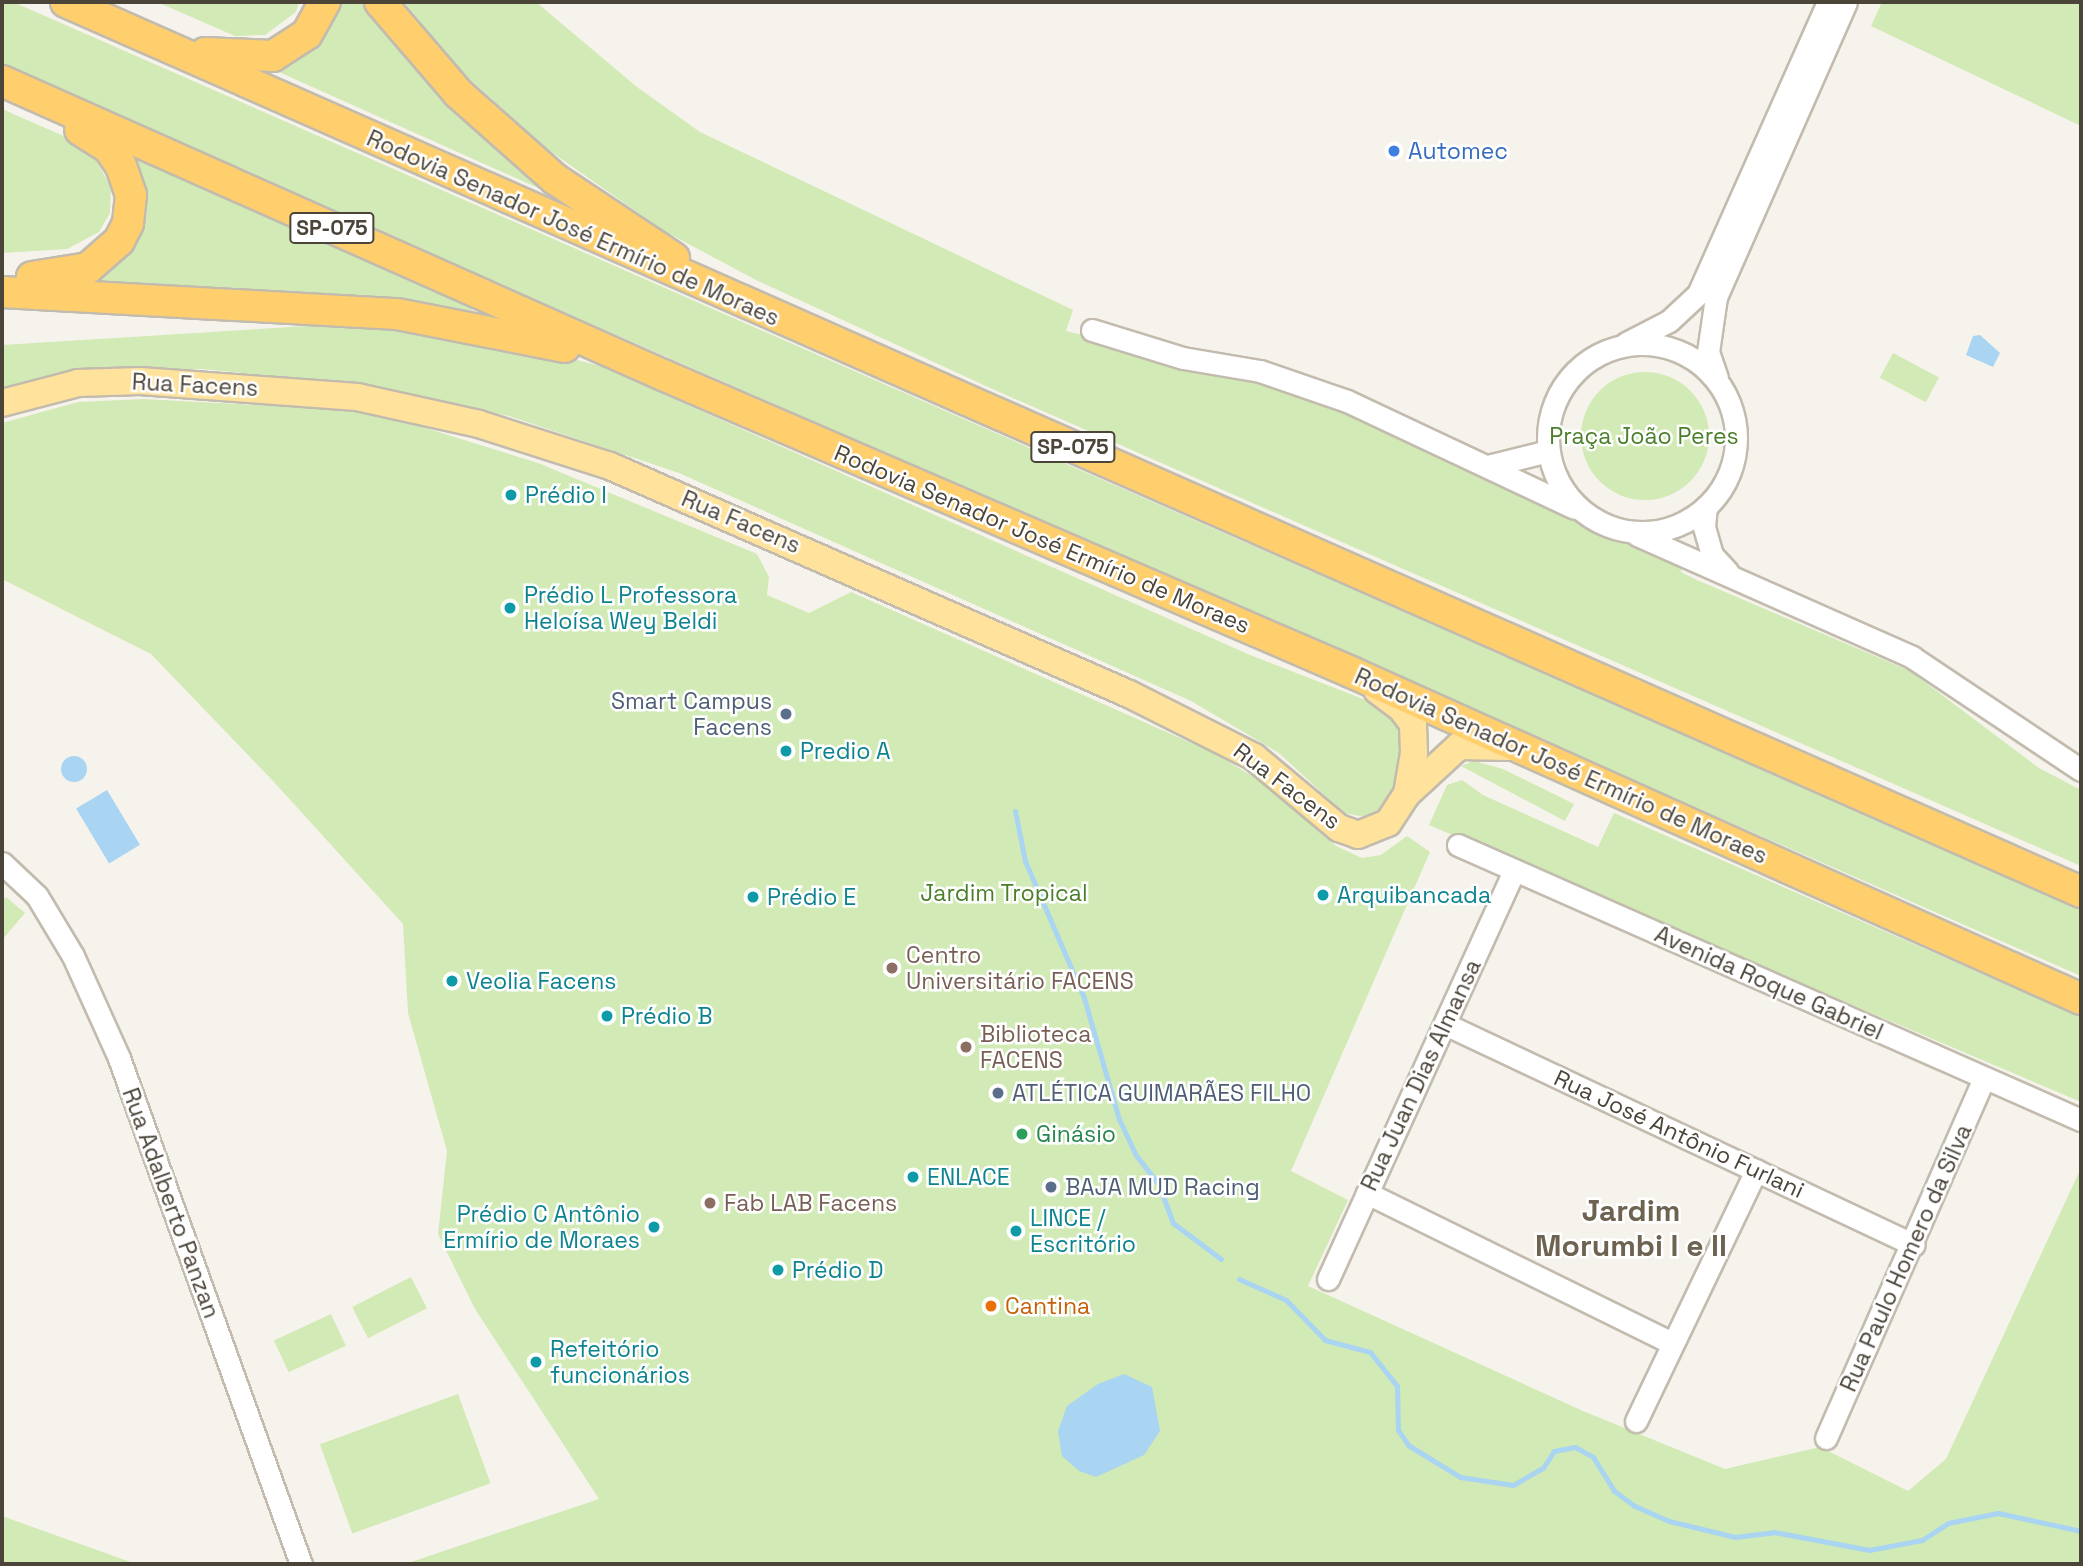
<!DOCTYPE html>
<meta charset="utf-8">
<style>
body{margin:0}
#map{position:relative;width:2083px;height:1566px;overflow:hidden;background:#f6f3ec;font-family:"Space Grotesk",sans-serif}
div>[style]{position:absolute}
.green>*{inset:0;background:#d2eab5;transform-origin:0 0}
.round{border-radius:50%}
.water>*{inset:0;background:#a9d4f2;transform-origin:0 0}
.stream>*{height:5px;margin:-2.5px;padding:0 2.5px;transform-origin:2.5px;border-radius:2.5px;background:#a9d4f2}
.roads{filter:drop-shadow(2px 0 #c2bbae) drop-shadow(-2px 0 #c2bbae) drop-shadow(0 2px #c2bbae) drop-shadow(0 -2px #c2bbae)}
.minor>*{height:21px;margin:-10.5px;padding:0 10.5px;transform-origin:10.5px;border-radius:10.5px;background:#fff}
.minor>.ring{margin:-10.5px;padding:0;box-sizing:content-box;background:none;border:21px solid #fff;border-radius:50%}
.major>*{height:26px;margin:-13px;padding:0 13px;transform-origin:13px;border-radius:13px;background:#ffe39c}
.highway>*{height:30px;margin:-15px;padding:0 15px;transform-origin:15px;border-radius:15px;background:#ffcf6e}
.dots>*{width:19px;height:19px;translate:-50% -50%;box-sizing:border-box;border:4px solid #fff;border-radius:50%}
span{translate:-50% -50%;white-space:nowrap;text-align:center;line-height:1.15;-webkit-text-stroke:5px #fff;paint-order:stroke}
.shield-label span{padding:2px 5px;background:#fff;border:2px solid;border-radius:5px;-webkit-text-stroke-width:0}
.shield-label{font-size:21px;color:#4b4439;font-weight:700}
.shop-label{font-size:23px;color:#366cbe}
.left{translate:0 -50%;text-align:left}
.street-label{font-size:23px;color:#4b4439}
.park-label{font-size:23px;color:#4a7f2a}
.culture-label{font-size:23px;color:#0d838f}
.right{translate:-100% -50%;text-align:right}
.service-label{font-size:23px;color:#4e5e75}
.education-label{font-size:23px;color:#785e54}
.leisure-label{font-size:23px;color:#27864d}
.food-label{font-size:23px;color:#c56008}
.district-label{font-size:30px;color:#6e6250;font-weight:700}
.frame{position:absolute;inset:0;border:4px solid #4b4439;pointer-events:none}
</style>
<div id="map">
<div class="green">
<i style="clip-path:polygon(2px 2px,13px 2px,2081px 909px,2081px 976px,2px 66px)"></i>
<i style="clip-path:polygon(157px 2px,299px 2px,296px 12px,265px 35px,235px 36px)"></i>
<i style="clip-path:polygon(336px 2px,373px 2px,587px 210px,261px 64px)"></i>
<i style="clip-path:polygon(404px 2px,536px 2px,637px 87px,700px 132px,1073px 310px,1066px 331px,1258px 377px,1349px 408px,1683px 562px,1681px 572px,1697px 580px,1910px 671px,2039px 768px,2081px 790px,2081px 866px,988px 387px,756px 280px,666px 232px,547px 149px,462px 72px)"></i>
<i style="clip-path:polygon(1882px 2px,2081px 2px,2081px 126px,1871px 26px)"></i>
<i style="clip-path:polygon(2px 109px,66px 137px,93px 155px,111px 187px,110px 213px,99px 232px,67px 249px,2px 253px)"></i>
<i style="clip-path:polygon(137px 160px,472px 309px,471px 313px,68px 292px,104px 271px)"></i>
<i style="clip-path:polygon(387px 321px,515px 344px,600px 366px,1250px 655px,1381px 706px,1401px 729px,1403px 753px,1396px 789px,1385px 809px,1365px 817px,1344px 813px,1279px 753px,1191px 701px,679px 473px,509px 416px,324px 381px,202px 369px,74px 376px,2px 395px,2px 345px)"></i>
<i style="left:1893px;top:353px;width:52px;height:28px;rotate:28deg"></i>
<i class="round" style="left:1581px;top:372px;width:128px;height:128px"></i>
<i style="clip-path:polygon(143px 399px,371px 411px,538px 463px,757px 554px,769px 577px,767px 595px,809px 613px,851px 592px,1216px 754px,1270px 787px,1336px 846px,1362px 858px,1381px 855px,1407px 836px,1430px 852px,1291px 1171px,1348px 1200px,1308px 1286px,1583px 1411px,1725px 1469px,1820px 1447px,1908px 1491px,1946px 1459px,2081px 1168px,2081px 1564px,405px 1564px,599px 1499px,475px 1309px,438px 1234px,447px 1151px,408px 1013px,403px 924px,274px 782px,151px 654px,2px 579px,2px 423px,78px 402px)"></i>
<i style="clip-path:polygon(1474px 761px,1503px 769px,1574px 804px,1565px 821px,1461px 766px)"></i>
<i style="clip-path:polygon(1462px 780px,1483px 795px,1598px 847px,1614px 813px,2081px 1017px,2081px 1102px,1429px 825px,1447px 785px)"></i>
<i style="clip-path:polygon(6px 897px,25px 913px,2px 940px,2px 902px)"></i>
<i style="left:411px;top:1277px;width:35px;height:66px;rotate:63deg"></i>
<i style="left:331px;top:1314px;width:35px;height:63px;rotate:65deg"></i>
<i style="left:458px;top:1394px;width:95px;height:147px;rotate:70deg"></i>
<i style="clip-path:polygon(2px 1516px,136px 1564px,2px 1564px)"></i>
</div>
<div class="water">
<i style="clip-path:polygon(1980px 335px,2000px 353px,1993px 367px,1966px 355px,1973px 336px)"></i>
<i class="round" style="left:61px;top:756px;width:26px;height:26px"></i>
<i style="left:107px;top:790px;width:64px;height:36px;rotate:59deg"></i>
<i style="clip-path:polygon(1124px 1374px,1152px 1387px,1160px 1431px,1144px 1455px,1096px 1477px,1079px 1471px,1062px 1456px,1058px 1431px,1067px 1406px,1098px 1384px)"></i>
</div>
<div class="stream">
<i style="left:1015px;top:811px;width:51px;rotate:78.7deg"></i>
<i style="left:1025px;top:861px;width:149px;rotate:66.7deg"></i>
<i style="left:1084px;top:998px;width:126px;rotate:73.9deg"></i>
<i style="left:1119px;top:1119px;width:38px;rotate:65deg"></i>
<i style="left:1135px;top:1154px;width:37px;rotate:52deg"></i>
<i style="left:1158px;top:1183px;width:43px;rotate:69.4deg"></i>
<i style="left:1173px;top:1223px;width:60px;rotate:36.9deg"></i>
<i style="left:1239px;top:1279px;width:51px;rotate:24.1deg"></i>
<i style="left:1286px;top:1300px;width:56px;rotate:45.7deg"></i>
<i style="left:1325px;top:1340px;width:47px;rotate:14.9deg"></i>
<i style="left:1370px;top:1352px;width:43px;rotate:51.5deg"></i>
<i style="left:1397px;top:1386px;width:44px;rotate:88.7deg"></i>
<i style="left:1398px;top:1430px;width:18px;rotate:56deg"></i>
<i style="left:1408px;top:1445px;width:61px;rotate:31.6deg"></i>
<i style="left:1460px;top:1477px;width:54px;rotate:8.6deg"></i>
<i style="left:1513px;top:1485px;width:34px;rotate:-30deg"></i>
<i style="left:1543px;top:1468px;width:20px;rotate:-57deg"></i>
<i style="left:1554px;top:1451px;width:21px;rotate:-11deg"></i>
<i style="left:1575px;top:1447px;width:21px;rotate:29deg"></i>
<i style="left:1593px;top:1457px;width:40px;rotate:58deg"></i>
<i style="left:1614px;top:1491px;width:26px;rotate:36deg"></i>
<i style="left:1635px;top:1506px;width:37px;rotate:24deg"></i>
<i style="left:1669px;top:1521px;width:68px;rotate:13.6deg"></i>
<i style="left:1735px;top:1537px;width:39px;rotate:-7deg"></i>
<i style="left:1774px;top:1532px;width:97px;rotate:10.7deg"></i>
<i style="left:1869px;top:1550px;width:54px;rotate:-10.7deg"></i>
<i style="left:1922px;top:1540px;width:31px;rotate:-33deg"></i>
<i style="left:1948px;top:1523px;width:51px;rotate:-11.3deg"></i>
<i style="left:1998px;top:1513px;width:85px;rotate:12.2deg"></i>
</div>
<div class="roads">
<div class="minor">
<i style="left:1092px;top:330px;width:95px;rotate:17.1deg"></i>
<i style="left:1183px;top:358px;width:78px;rotate:9.6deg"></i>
<i style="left:1260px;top:371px;width:92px;rotate:19deg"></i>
<i style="left:1347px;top:401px;width:251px;rotate:25.2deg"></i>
<i style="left:1626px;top:343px;width:48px;rotate:-27.1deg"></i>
<i style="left:1669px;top:321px;width:40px;rotate:-43deg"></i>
<i style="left:1698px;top:294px;width:320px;rotate:-66deg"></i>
<i class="ring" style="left:1548px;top:344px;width:167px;height:167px"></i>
<i style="left:1717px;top:378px;width:28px;rotate:-109deg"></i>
<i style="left:1708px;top:352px;width:56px;rotate:-81.7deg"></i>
<i style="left:1716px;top:297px;width:322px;rotate:-66.2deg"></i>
<i style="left:1488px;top:466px;width:62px;rotate:-14deg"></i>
<i style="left:1706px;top:507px;width:20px;rotate:96deg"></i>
<i style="left:1704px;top:527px;width:29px;rotate:74deg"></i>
<i style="left:1712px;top:555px;width:23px;rotate:47deg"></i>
<i style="left:1637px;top:535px;width:301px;rotate:23.9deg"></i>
<i style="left:1912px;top:657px;width:203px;rotate:33.8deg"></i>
<i style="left:1458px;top:845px;width:681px;rotate:23.82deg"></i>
<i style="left:2px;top:863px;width:48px;rotate:43.3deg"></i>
<i style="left:37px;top:896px;width:70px;rotate:59deg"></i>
<i style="left:73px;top:956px;width:112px;rotate:65.7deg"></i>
<i style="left:119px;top:1058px;width:538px;rotate:70.22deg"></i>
<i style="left:1445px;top:1024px;width:518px;rotate:25.23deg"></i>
<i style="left:1367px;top:1193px;width:340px;rotate:26.2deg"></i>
<i style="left:1328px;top:1279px;width:449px;rotate:-65.5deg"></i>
<i style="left:1636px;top:1421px;width:278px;rotate:-64.4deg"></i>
<i style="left:1826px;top:1438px;width:393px;rotate:-66.3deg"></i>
</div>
<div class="major">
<i style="left:2px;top:403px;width:79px;rotate:-14.7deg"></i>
<i style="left:78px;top:383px;width:62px;rotate:-1.8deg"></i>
<i style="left:140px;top:381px;width:218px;rotate:4.2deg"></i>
<i style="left:357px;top:397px;width:125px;rotate:12.5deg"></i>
<i style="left:479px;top:424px;width:138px;rotate:17.8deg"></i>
<i style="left:610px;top:466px;width:567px;rotate:23.72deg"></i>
<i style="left:1129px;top:694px;width:140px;rotate:26.7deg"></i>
<i style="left:1254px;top:757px;width:111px;rotate:39.9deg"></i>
<i style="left:1339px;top:828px;width:20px;rotate:20deg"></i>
<i style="left:1358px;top:835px;width:32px;rotate:-22deg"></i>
<i style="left:1388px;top:823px;width:35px;rotate:-57deg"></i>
<i style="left:1407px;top:794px;width:71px;rotate:-42.7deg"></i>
<i style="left:1459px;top:746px;width:49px;rotate:1.2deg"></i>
<i style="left:1377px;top:690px;width:30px;rotate:37deg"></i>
<i style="left:1401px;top:708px;width:20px;rotate:53deg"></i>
<i style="left:1413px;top:724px;width:29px;rotate:88deg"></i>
<i style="left:1414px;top:753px;width:42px;rotate:99.7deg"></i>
</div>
<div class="highway">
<i style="left:66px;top:2px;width:2203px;rotate:23.83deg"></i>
<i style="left:380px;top:2px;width:120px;rotate:49.4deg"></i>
<i style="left:458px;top:93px;width:130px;rotate:41.6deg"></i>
<i style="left:555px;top:179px;width:143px;rotate:33.6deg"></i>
<i style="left:205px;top:53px;width:68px;rotate:2.5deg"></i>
<i style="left:273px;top:56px;width:40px;rotate:-32.9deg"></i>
<i style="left:307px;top:34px;width:37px;rotate:-61deg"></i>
<i style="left:2px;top:81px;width:723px;rotate:23.98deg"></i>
<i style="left:663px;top:375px;width:749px;rotate:23.35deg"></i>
<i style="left:1351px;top:672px;width:800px;rotate:24.13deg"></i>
<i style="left:32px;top:277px;width:57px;rotate:-9.1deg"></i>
<i style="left:88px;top:268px;width:41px;rotate:-41.1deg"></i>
<i style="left:119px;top:241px;width:20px;rotate:-63deg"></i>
<i style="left:128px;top:223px;width:28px;rotate:-84deg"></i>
<i style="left:131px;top:195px;width:31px;rotate:-109deg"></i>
<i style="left:121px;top:166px;width:22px;rotate:-124deg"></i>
<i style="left:109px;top:148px;width:34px;rotate:-148deg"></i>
<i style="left:2px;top:292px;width:396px;rotate:3.2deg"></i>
<i style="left:397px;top:314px;width:171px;rotate:11.1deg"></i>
</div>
</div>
<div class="dots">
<i style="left:1394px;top:151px;background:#3f7fe0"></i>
<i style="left:511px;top:495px;background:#0f9aa8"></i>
<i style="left:510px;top:608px;background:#0f9aa8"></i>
<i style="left:786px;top:714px;background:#5c6f8a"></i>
<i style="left:786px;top:751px;background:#0f9aa8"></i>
<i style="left:1323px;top:895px;background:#0f9aa8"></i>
<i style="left:753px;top:897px;background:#0f9aa8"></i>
<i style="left:892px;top:968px;background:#8d6e63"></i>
<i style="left:452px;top:981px;background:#0f9aa8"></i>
<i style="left:607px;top:1016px;background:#0f9aa8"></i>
<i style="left:966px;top:1047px;background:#8d6e63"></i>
<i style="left:998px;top:1093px;background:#5c6f8a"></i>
<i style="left:1022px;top:1134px;background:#2e9e5b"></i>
<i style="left:913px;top:1177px;background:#0f9aa8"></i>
<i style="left:1051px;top:1187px;background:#5c6f8a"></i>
<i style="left:710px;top:1203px;background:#8d6e63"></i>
<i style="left:654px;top:1227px;background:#0f9aa8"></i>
<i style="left:1016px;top:1231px;background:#0f9aa8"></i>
<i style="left:778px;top:1270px;background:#0f9aa8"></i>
<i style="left:991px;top:1306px;background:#e8710a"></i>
<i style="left:536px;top:1362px;background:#0f9aa8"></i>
</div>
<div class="shield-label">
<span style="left:332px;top:228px">SP-075</span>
<span style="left:1073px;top:447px">SP-075</span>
</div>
<div class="shop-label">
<span class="left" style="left:1408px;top:151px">Automec</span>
</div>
<div class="street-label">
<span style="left:573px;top:228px;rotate:24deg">Rodovia Senador José Ermírio de Moraes</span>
<span style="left:195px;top:385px;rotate:3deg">Rua Facens</span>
<span style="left:741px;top:522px;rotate:23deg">Rua Facens</span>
<span style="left:1042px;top:539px;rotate:23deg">Rodovia Senador José Ermírio de Moraes</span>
<span style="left:1561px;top:766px;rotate:24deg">Rodovia Senador José Ermírio de Moraes</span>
<span style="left:1287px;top:786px;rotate:37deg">Rua Facens</span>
<span style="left:1769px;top:983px;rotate:24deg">Avenida Roque Gabriel</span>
<span style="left:1421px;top:1075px;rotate:-65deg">Rua Juan Dias Almansa</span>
<span style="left:1679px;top:1134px;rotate:25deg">Rua José Antônio Furlani</span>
<span style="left:171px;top:1203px;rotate:70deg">Rua Adalberto Panzan</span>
<span style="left:1906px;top:1258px;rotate:-66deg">Rua Paulo Homero da Silva</span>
</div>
<div class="park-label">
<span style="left:1644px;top:436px">Praça João Peres</span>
<span style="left:1004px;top:893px">Jardim Tropical</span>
</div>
<div class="culture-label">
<span class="left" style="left:525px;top:495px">Prédio I</span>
<span class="left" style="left:524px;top:608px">Prédio L Professora<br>Heloísa Wey Beldi</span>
<span class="left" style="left:800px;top:751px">Predio A</span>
<span class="left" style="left:1337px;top:895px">Arquibancada</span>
<span class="left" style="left:767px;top:897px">Prédio E</span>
<span class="left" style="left:466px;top:981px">Veolia Facens</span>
<span class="left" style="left:621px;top:1016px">Prédio B</span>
<span class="left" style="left:927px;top:1177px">ENLACE</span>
<span class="right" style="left:640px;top:1227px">Prédio C Antônio<br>Ermírio de Moraes</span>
<span class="left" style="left:1030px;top:1231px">LINCE /<br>Escritório</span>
<span class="left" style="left:792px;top:1270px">Prédio D</span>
<span class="left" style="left:550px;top:1362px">Refeitório<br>funcionários</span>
</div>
<div class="service-label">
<span class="right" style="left:772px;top:714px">Smart Campus<br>Facens</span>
<span class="left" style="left:1012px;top:1093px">ATLÉTICA GUIMARÃES FILHO</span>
<span class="left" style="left:1065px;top:1187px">BAJA MUD Racing</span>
</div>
<div class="education-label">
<span class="left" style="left:906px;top:968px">Centro<br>Universitário FACENS</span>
<span class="left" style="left:980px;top:1047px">Biblioteca<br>FACENS</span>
<span class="left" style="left:724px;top:1203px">Fab LAB Facens</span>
</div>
<div class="leisure-label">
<span class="left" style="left:1036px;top:1134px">Ginásio</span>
</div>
<div class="food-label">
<span class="left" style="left:1005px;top:1306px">Cantina</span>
</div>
<div class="district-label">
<span style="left:1631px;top:1228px">Jardim<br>Morumbi I e II</span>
</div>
<div class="frame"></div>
</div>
